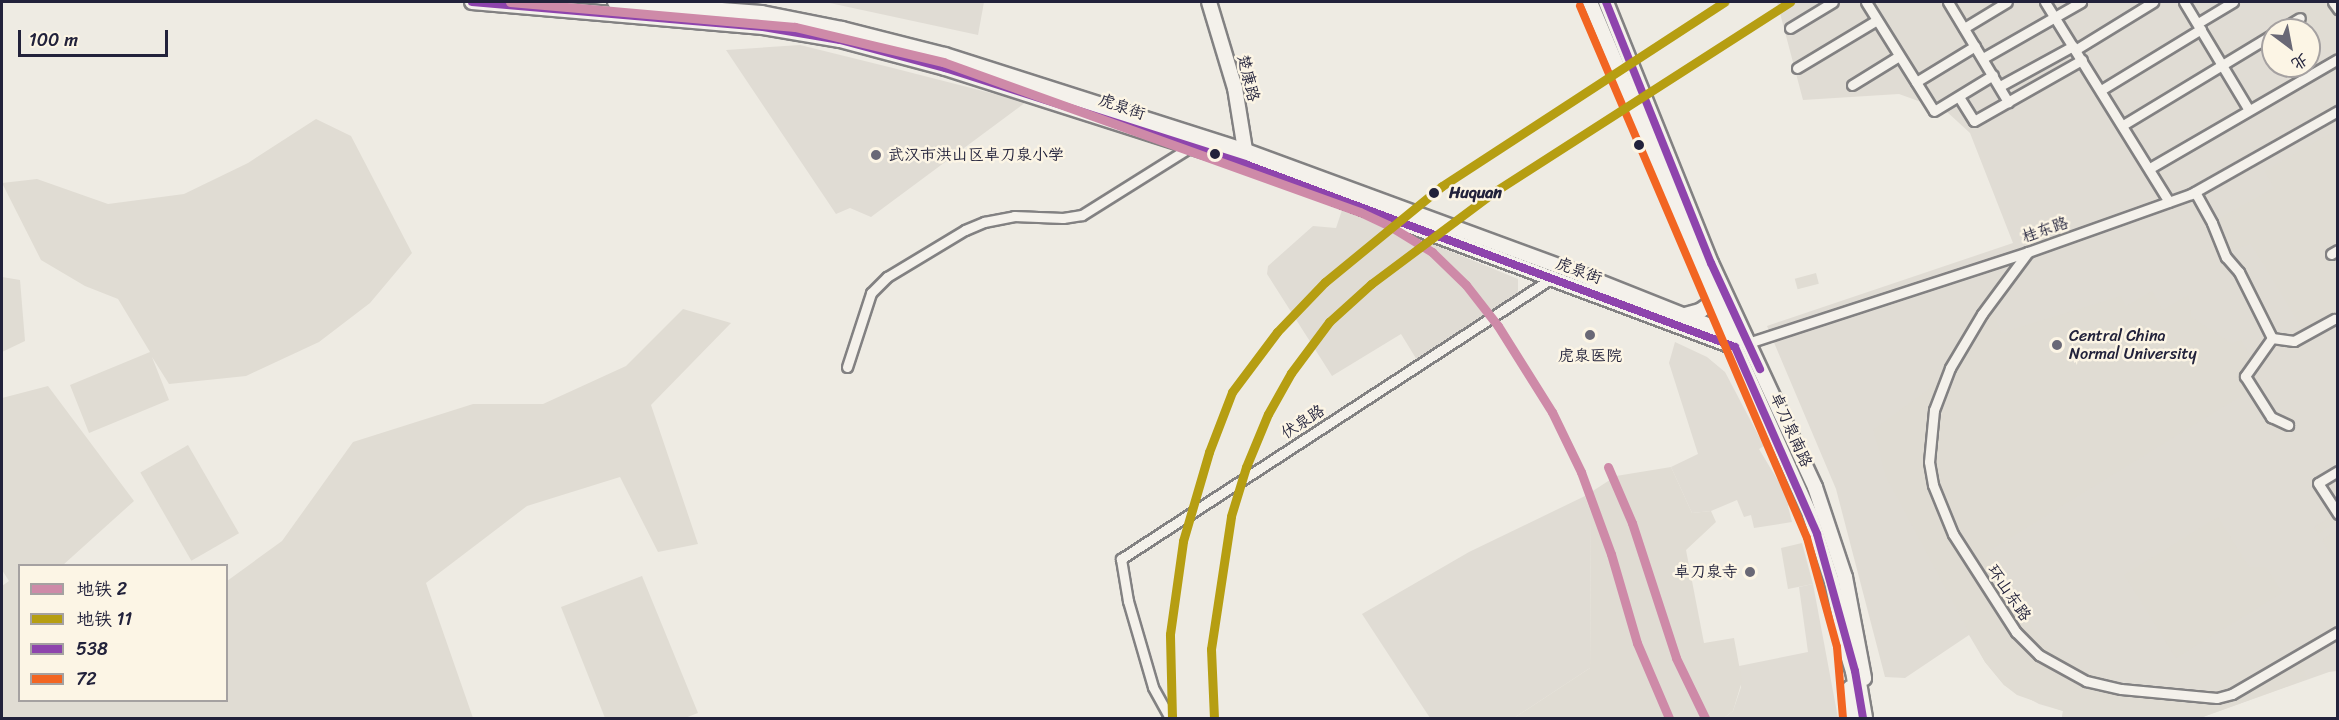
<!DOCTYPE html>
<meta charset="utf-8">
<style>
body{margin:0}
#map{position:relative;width:2339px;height:720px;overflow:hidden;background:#eeebe3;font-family:Sriracha,"LXGW WenKai TC",sans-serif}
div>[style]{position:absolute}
.built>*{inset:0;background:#e0dcd4}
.green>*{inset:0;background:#e0dcd3;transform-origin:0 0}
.roads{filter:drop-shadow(2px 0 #828182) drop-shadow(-2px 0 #828182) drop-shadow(0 2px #828182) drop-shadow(0 -2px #828182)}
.street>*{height:9px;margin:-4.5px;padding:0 4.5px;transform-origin:4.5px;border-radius:4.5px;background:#f4f1eb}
.secondary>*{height:14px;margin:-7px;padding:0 7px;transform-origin:7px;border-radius:7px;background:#f4f1eb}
.highway>*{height:18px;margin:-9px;padding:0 9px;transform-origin:9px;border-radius:9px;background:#f4f1eb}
.bus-1>*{height:8px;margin:-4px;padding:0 4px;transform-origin:4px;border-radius:4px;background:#8e44ad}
.bus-2>*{height:8px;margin:-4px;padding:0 4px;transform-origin:4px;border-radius:4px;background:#f26522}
.metro-1>*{height:9px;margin:-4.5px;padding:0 4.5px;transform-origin:4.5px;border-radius:4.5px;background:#ce8aa8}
.metro-2>*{height:9px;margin:-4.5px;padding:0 4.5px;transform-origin:4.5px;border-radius:4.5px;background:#b69e12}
.dots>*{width:16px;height:16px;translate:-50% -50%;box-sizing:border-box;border:3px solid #fcf5e5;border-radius:50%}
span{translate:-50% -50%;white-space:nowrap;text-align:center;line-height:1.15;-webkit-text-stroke:5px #fcf5e5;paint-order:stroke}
.street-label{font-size:16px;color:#22223b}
.poi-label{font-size:16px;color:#22223b}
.left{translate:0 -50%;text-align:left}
.right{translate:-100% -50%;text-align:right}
.stop-label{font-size:16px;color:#22223b;font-weight:700}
.frame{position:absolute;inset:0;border:3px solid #22223b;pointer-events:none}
.legend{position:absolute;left:18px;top:564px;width:210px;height:138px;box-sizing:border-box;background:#fcf5e5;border:2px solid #a5a1a1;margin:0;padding:8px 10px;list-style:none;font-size:18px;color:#22223b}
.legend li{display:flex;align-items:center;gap:12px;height:30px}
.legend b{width:30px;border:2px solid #a5a1a1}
.north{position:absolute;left:2261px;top:18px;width:60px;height:60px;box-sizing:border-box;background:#fcf5e5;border:2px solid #a5a1a1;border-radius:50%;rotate:148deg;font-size:16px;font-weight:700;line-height:24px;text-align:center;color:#22223b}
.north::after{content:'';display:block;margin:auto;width:21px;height:27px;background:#696876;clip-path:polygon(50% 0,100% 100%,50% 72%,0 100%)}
.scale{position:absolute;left:18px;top:30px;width:150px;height:27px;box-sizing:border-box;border:3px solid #22223b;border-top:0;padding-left:8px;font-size:18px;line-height:21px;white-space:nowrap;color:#22223b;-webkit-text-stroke:4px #fcf5e5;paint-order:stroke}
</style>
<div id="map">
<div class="built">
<i style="clip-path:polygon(825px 2px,984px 2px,978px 35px)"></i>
<i style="clip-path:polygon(evenodd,1777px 2px,2337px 2px,2337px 671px,2329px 672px,2200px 718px,2062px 718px,2063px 711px,2039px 704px,2004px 685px,1985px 662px,1969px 635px,1905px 678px,1885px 677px,1836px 489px,1767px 326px,2013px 243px,1970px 133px,1946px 111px,1899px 94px,1803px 100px,1777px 2px,2273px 30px,2309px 30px,2309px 66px,2273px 66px,2273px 30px)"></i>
<i style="clip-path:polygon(800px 45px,893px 68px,1026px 102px,871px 217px,850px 208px,836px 214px,726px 50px)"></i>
<i style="clip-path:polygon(1343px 207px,1518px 279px,1518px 296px,1417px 360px,1401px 334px,1332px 376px,1267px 274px,1268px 266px,1313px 226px,1336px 228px)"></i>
<i style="clip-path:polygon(1675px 342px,1707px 357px,1725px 372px,1764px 446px,1759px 449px,1792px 504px,1788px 506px,1792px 522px,1754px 528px,1751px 515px,1744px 517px,1737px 500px,1711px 511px,1692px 513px,1671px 467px,1698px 454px,1669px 363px)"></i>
<i style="clip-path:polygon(1585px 496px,1591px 512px,1590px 668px,1514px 718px,1430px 718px,1362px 614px,1469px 552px)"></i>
<i style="clip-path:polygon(1813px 584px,1838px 718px,1724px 718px,1733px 711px,1741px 687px,1739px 666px,1808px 652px,1799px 587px)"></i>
</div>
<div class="green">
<i style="clip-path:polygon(2294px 2px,2333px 2px,2337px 9px,2337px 48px,2327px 54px)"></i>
<i style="clip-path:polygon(316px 119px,351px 136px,412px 253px,370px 303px,319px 342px,246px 376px,169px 384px,152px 357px,169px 400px,89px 433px,70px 385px,150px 352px,118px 299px,85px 286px,41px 260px,2px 183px,37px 179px,108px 204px,184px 194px,248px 163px)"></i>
<i style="clip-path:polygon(2331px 133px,2337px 145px,2338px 246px,2327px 253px,2337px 269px,2337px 313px,2304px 332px,2251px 244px,2231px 251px,2218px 219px,2274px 188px,2265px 171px)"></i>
<i style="left:1816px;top:273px;width:11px;height:22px;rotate:75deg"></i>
<i style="clip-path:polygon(2px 277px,20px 280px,25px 341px,2px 352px)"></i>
<i style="clip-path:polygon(2152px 291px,2163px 310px,2188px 295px,2191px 317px,2231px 343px,2241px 340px,2254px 362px,2243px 376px,2251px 390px,1987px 552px,2042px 643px,2051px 651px,2078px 668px,2136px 694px,2167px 699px,2216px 692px,2301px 661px,2307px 679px,2200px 718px,2062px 718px,2063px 711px,2017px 695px,2004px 685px,1985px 662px,1885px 475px,1873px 430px,1955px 370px,1992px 305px,2001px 333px,2121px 296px,2126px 306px)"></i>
<i style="clip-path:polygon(683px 309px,731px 323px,651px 405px,698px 544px,658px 552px,620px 477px,527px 506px,426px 583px,473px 718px,2px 718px,2px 586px,9px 581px,2px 570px,2px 398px,48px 386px,134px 501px,63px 565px,20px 566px,20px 700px,226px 700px,227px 581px,282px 541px,353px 442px,473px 404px,543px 404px,626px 366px)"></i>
<i style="left:188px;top:445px;width:102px;height:55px;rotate:60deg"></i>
<i style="clip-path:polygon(1671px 467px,1692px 513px,1711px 511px,1716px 522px,1686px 550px,1704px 643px,1734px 638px,1742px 681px,1733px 711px,1724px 718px,1514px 718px,1590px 668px,1591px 512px,1585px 496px,1616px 476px)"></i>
<i style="clip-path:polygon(2334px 515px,2337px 521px,2318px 534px,2314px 527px)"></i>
<i style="clip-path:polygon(2218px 517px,2249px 567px,2266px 567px,2282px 593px,2176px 658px,2124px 575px)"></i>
<i style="clip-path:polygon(2337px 530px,2337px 565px,2322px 540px)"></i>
<i style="clip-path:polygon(1802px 543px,1813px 584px,1788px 589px,1781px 548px)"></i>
<i style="clip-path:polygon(642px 576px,698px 713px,685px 718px,605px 718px,561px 607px)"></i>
</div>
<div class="roads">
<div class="street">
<i style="left:1866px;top:2px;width:128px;rotate:58deg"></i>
<i style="left:1934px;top:111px;width:69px;rotate:-31.4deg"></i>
<i style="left:1948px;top:2px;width:117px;rotate:59deg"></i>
<i style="left:2045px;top:2px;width:235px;rotate:58.2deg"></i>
<i style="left:2184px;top:2px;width:126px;rotate:59deg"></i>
<i style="left:2333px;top:2px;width:9px;rotate:54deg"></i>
<i style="left:2198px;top:23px;width:41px;rotate:-31deg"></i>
<i style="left:1790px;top:28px;width:50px;rotate:-31.2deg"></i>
<i style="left:1964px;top:28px;width:50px;rotate:-31.2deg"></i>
<i style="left:2280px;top:30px;width:23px;rotate:-31deg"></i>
<i style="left:2075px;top:50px;width:92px;rotate:-31.6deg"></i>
<i style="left:1983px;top:58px;width:113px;rotate:-29.7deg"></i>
<i style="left:1797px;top:68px;width:93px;rotate:-31deg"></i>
<i style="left:1916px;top:82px;width:69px;rotate:-31.4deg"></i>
<i style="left:1852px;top:85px;width:55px;rotate:-31.7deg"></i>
<i style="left:2000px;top:86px;width:83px;rotate:-28.7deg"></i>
<i style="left:2101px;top:90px;width:117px;rotate:-31.4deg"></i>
<i style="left:1959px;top:97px;width:28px;rotate:58deg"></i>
<i style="left:1974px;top:121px;width:124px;rotate:-29.5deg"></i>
<i style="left:2123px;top:125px;width:175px;rotate:-31.2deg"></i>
<i style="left:2150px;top:168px;width:217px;rotate:-30.1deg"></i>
<i style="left:2195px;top:192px;width:35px;rotate:61deg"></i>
<i style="left:2212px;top:223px;width:37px;rotate:68deg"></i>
<i style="left:2226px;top:257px;width:20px;rotate:49deg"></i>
<i style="left:2239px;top:272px;width:74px;rotate:63.4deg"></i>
<i style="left:2272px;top:338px;width:47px;rotate:125.4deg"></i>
<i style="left:2245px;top:376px;width:49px;rotate:57.6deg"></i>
<i style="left:2271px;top:417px;width:19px;rotate:25deg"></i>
<i style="left:2028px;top:252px;width:77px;rotate:126.6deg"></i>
<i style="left:1982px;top:314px;width:63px;rotate:120.7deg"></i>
<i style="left:1950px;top:368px;width:45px;rotate:110.9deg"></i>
<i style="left:1934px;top:410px;width:52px;rotate:95.5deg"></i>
<i style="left:1929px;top:462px;width:23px;rotate:80deg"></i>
<i style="left:1933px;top:485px;width:53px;rotate:67.8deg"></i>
<i style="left:1953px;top:534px;width:117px;rotate:57.3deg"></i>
<i style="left:2016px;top:632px;width:33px;rotate:45deg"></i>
<i style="left:2039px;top:655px;width:54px;rotate:29deg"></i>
<i style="left:2086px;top:681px;width:36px;rotate:13deg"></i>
<i style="left:2121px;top:689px;width:96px;rotate:5.4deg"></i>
<i style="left:2217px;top:698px;width:16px;rotate:-15deg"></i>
<i style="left:2232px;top:694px;width:123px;rotate:-30.3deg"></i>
<i style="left:2331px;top:254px;width:8px;rotate:-30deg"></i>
<i style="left:2272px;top:338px;width:22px;rotate:8deg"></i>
<i style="left:2294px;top:341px;width:46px;rotate:-28.8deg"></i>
<i style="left:1748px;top:343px;width:294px;rotate:-18deg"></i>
<i style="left:2028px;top:252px;width:173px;rotate:-19.6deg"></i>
<i style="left:2191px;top:194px;width:169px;rotate:-29.5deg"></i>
<i style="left:847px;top:367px;width:78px;rotate:-72deg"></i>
<i style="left:871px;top:293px;width:23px;rotate:-45deg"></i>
<i style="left:887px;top:277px;width:91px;rotate:-31.1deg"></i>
<i style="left:965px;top:230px;width:21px;rotate:-23deg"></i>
<i style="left:984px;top:222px;width:31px;rotate:-11deg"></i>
<i style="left:1014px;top:216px;width:49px;rotate:2.3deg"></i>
<i style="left:1063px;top:218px;width:19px;rotate:-9deg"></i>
<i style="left:1082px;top:215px;width:126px;rotate:-32.1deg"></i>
<i style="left:2338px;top:471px;width:23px;rotate:149deg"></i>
<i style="left:2318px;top:483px;width:37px;rotate:57deg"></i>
<i style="left:1170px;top:718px;width:35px;rotate:-119deg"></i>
<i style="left:1153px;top:687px;width:90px;rotate:-106.2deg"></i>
<i style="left:1128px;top:601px;width:43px;rotate:-99.5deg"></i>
<i style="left:1121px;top:559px;width:515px;rotate:-33.1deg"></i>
</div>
<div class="secondary">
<i style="left:472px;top:2px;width:292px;rotate:4.9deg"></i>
<i style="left:763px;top:27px;width:78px;rotate:9.6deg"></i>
<i style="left:840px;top:40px;width:109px;rotate:14.9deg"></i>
<i style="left:945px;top:68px;width:315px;rotate:17.7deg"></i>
<i style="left:1245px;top:164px;width:523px;rotate:20.48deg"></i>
<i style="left:615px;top:2px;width:147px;rotate:4.3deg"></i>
<i style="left:762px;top:13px;width:82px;rotate:11.3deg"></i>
<i style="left:842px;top:29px;width:106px;rotate:14.2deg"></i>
<i style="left:945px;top:55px;width:316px;rotate:17.7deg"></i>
<i style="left:1246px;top:151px;width:342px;rotate:20.2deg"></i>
<i style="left:1567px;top:269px;width:175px;rotate:21.7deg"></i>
<i style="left:1209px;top:2px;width:90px;rotate:73.2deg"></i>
<i style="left:1235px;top:88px;width:69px;rotate:80.8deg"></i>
<i style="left:1590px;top:2px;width:374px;rotate:67.2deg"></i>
<i style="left:1735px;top:347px;width:184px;rotate:65.9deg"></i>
<i style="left:1810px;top:515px;width:71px;rotate:71.8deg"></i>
<i style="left:1832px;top:582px;width:74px;rotate:77.5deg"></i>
<i style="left:1606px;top:2px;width:281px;rotate:68.1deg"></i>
<i style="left:1711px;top:263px;width:247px;rotate:65.1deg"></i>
<i style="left:1815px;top:487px;width:95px;rotate:71.6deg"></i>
<i style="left:1845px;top:577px;width:103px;rotate:79.3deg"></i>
<i style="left:1685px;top:315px;width:16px;rotate:-15deg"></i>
<i style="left:1700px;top:311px;width:19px;rotate:-35deg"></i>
<i style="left:1850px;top:688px;width:30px;rotate:84deg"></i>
</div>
<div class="highway">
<i style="left:1847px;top:645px;width:27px;rotate:73deg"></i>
<i style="left:1855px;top:671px;width:48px;rotate:80.3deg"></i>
</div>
</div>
<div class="bus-1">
<i style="left:472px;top:2px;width:292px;rotate:4.9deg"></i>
<i style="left:763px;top:27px;width:78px;rotate:9.6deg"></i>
<i style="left:840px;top:40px;width:109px;rotate:14.9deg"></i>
<i style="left:945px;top:68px;width:315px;rotate:17.7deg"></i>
<i style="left:1245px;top:164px;width:523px;rotate:20.48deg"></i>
<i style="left:1735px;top:347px;width:204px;rotate:66.3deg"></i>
<i style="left:1817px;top:534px;width:142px;rotate:74.5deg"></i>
<i style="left:1855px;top:671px;width:48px;rotate:80.3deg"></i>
<i style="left:1606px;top:2px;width:281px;rotate:68.1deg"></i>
<i style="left:1711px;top:263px;width:117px;rotate:65.2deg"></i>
</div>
<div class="bus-2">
<i style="left:1580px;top:6px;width:578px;rotate:66.89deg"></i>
<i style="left:1807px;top:538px;width:113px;rotate:74.6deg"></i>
<i style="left:1837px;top:647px;width:71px;rotate:85.2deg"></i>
</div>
<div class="metro-1">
<i style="left:510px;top:2px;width:286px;rotate:5deg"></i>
<i style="left:795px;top:27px;width:152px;rotate:13.3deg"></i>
<i style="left:943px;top:62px;width:443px;rotate:19.8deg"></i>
<i style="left:1360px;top:212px;width:31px;rotate:25deg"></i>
<i style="left:1388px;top:225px;width:52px;rotate:31.5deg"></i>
<i style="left:1432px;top:252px;width:47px;rotate:44.1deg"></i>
<i style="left:1466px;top:285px;width:52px;rotate:52deg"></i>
<i style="left:1498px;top:326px;width:102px;rotate:57.9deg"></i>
<i style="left:1552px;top:412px;width:67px;rotate:64.2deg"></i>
<i style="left:1581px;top:472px;width:87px;rotate:69.9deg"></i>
<i style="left:1611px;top:554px;width:93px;rotate:73.7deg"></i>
<i style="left:1637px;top:643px;width:82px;rotate:66.9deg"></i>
<i style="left:1608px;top:467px;width:61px;rotate:66.8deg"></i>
<i style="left:1632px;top:523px;width:142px;rotate:71.9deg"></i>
<i style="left:1676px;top:658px;width:67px;rotate:64.2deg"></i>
</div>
<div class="metro-2">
<i style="left:1172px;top:718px;width:84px;rotate:-91.4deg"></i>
<i style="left:1170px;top:634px;width:94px;rotate:-82deg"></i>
<i style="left:1183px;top:541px;width:93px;rotate:-73.7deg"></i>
<i style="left:1209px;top:452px;width:64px;rotate:-69deg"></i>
<i style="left:1232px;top:392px;width:75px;rotate:-53.1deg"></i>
<i style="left:1277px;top:332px;width:69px;rotate:-46.2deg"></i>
<i style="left:1325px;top:282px;width:151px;rotate:-39.4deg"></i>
<i style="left:1442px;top:186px;width:337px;rotate:-33.1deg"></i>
<i style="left:1214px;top:718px;width:69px;rotate:-92.5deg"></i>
<i style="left:1211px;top:649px;width:134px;rotate:-81.4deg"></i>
<i style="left:1231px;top:516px;width:51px;rotate:-73deg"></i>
<i style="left:1246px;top:467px;width:57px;rotate:-67.5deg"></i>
<i style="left:1268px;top:414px;width:47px;rotate:-60.7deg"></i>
<i style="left:1291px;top:373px;width:64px;rotate:-53.3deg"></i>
<i style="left:1329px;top:322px;width:57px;rotate:-42.1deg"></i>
<i style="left:1371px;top:284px;width:154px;rotate:-36.8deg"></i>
<i style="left:1494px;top:192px;width:352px;rotate:-32.7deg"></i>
</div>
<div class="dots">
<i style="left:1639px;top:145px;background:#22223b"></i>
<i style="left:1215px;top:154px;background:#22223b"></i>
<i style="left:876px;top:155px;background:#696876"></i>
<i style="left:1434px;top:193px;background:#22223b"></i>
<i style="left:1590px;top:335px;background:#696876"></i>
<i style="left:2057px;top:345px;background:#696876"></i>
<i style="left:1750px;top:572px;background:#696876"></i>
</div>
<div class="street-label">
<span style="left:1248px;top:78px;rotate:76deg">楚康路</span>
<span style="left:1122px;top:107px;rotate:19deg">虎泉街</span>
<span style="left:2045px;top:230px;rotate:-19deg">桂东路</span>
<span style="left:1579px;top:271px;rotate:20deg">虎泉街</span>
<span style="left:1303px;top:422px;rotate:-33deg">伏泉路</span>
<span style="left:1791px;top:430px;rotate:66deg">卓刀泉南路</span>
<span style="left:2009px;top:593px;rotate:56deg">环山东路</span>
</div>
<div class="poi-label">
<span class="left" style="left:888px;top:155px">武汉市洪山区卓刀泉小学</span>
<span class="left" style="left:2069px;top:345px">Central China<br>Normal University</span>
<span style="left:1590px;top:356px">虎泉医院</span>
<span class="right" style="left:1738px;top:572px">卓刀泉寺</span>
</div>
<div class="stop-label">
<span class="left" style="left:1449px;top:193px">Huquan</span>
</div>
<div class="frame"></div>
<ul class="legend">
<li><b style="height:8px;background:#ce8aa8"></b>地铁 2</li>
<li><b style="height:8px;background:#b69e12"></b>地铁 11</li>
<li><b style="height:8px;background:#8e44ad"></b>538</li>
<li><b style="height:8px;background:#f26522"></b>72</li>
</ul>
<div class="north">北</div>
<div class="scale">100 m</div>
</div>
